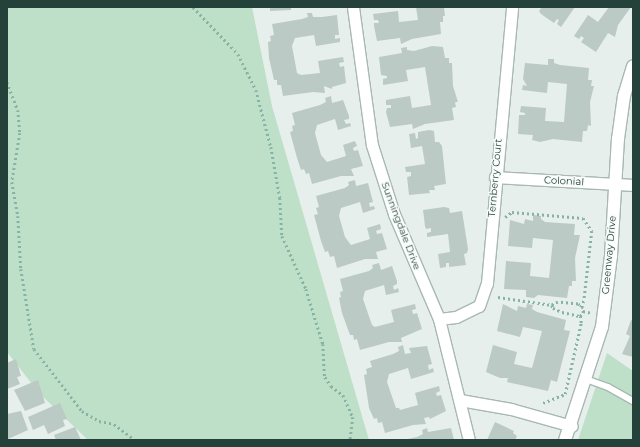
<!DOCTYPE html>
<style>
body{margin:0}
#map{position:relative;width:640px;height:447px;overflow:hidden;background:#e6efeb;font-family:Montserrat,sans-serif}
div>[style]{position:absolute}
.green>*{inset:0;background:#bfe0c8}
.building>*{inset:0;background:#bbcac4}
.path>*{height:2.5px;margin-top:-1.25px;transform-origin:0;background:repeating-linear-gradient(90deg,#86b3a5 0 2px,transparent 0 5px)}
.roads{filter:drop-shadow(1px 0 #a8b8b2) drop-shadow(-1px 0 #a8b8b2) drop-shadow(0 1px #a8b8b2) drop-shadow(0 -1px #a8b8b2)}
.service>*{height:5.5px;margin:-2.75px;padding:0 2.75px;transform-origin:2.75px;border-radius:2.75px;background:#fff}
.minor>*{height:11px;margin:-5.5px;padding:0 5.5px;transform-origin:5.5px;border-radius:5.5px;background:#fff}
.tertiary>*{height:12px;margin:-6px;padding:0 6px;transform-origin:6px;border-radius:6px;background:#fff}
span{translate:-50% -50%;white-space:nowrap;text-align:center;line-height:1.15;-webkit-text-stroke:3px #f7fbf9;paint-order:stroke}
.street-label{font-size:10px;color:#24423a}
.frame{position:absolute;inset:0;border:8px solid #24423a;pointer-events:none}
</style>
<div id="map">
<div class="green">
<i style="clip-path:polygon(7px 7px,252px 7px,272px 106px,369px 440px,88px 440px,39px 393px,7px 352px)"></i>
<i style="clip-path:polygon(607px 353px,633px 371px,633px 440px,578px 440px)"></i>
</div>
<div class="building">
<i style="clip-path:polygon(270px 7px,291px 7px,291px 10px,270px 11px)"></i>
<i style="clip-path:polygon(416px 7px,444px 7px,445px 16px,443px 16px,443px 22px,440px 22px,441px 34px,412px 39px,401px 44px,400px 38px,377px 41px,374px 26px,374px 23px,379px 23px,378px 20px,374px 20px,373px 14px,398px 11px,399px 22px,418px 20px)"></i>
<i style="clip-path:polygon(542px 7px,575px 7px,561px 27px,557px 24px,559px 20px,557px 19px,554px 23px,541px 14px,539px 11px)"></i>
<i style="clip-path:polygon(609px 7px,631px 7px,618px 25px,615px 37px,608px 33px,596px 52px,581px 42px,584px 38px,581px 36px,579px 39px,574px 36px,588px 15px,598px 22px)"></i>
<i style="clip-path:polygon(307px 13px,312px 13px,313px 17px,322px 17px,337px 15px,339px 35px,335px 35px,335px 39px,340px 38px,340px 42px,316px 46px,314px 35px,295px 38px,292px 46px,297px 73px,301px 75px,320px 73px,318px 61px,343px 57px,344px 62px,339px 63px,340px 67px,344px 66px,346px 83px,332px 87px,332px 89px,324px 86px,325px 93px,313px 92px,283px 96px,281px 85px,277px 85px,277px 80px,274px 80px,269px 58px,268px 42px,271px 41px,270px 36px,274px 35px,272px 24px,302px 19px,308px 17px)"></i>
<i style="clip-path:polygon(432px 46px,443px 47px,445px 58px,449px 58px,449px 63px,452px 63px,453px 86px,458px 102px,455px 102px,456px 107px,452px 108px,454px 120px,425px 124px,413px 129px,412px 124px,390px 127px,386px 112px,387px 108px,391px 108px,391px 105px,386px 105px,386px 100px,410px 96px,412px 108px,431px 105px,425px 67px,406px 70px,408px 81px,383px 85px,383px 79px,387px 78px,387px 76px,381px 75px,379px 57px,402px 53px,401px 48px,407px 47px,407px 50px,414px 51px)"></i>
<i style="clip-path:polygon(548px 59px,554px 59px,554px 63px,560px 65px,589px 68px,588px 80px,592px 80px,591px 86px,594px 86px,590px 102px,591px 126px,588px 125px,587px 131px,583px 131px,582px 142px,553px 139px,540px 142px,532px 140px,533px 135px,518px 134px,519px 115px,525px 115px,525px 113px,520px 112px,521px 106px,546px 108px,545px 121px,564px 122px,567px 84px,548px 82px,547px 93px,522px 90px,523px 85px,527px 86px,523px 79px,525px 63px,548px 65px)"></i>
<i style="clip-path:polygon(331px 96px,332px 103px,343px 100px,349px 116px,349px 119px,344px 120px,346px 124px,350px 123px,351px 126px,338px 130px,335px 119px,317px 125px,315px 133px,321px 155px,327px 162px,346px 156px,343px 145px,355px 141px,357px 146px,353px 148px,354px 151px,358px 150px,363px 166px,351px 169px,354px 176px,341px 176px,312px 184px,309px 173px,306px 174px,304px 169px,301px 170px,297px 158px,290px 132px,293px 131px,292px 126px,295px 125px,292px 113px,320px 105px,326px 102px,325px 98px)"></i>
<i style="clip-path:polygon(429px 130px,434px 131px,435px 142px,439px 142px,442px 146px,446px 184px,434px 186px,435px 190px,429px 190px,430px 193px,409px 195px,407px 177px,411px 176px,411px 172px,406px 172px,405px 167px,425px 164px,422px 146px,411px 148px,409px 134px,415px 133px,416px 139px,418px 138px,418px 132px)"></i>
<i style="clip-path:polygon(355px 180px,356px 186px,368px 183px,373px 202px,369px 203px,370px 207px,374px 206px,375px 209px,363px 213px,360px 202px,341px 208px,339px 216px,345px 237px,351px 245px,370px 239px,367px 228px,380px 224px,381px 229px,376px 231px,377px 234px,382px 233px,387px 249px,376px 252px,378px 259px,365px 259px,337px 268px,334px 256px,330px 257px,328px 251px,325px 252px,321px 241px,314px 215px,318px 214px,316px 208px,319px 207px,316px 196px,345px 188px,349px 185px,348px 182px)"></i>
<i style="clip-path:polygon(444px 207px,449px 208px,450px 213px,462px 211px,468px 249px,467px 253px,464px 254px,466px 265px,449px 267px,449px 263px,446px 263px,446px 267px,440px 268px,438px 254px,450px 252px,448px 234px,427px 237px,427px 233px,431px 232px,431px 228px,426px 229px,425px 226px,423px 210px)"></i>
<i style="clip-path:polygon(533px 215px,541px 216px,541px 219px,545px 222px,575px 224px,574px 235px,580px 235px,575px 258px,576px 281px,572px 281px,572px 286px,569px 286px,567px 298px,538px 295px,534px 298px,526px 297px,526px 290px,504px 289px,506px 261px,531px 263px,530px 276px,549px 278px,553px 240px,533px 238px,532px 248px,508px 246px,510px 220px,524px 224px,525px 219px,533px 221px)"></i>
<i style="clip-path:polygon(379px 263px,381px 270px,392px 266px,397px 281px,397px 284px,393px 286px,394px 290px,398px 288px,399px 292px,386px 295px,384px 285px,365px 291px,363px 299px,372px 325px,375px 327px,394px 322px,391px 310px,415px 304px,416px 309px,412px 310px,413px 314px,417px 313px,422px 329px,401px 338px,402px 342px,389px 342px,360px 350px,357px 339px,354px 340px,353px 335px,350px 335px,342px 313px,339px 298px,341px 297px,340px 292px,343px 291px,340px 279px,369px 271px,373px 268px,372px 265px)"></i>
<i style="clip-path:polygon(503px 304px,517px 311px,518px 306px,526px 308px,527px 304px,533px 305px,532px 309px,537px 312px,566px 320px,564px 330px,570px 331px,561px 366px,557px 382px,551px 380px,548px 391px,507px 382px,508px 378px,500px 378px,486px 372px,493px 345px,517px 352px,514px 364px,532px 368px,542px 331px,523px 327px,520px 337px,497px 331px)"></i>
<i style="clip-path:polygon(631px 320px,633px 321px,633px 357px,622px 354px,630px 336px,626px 334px)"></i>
<i style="clip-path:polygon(403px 345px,405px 354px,411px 353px,409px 348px,427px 346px,432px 364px,428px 365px,429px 370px,433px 368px,434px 372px,411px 379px,408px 368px,389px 374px,387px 382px,396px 408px,399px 408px,400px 410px,418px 405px,415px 393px,439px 386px,440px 391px,436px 393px,437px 396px,441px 395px,446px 411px,430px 419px,429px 417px,424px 418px,426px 424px,413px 425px,385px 433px,382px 422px,378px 423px,377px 418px,374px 419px,369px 408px,364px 375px,367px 374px,366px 369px,372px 367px,370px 361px,393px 354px,399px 351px,398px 347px)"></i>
<i style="clip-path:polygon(16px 359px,21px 376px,17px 377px,20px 384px,7px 389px,7px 363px)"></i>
<i style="clip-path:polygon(38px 380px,45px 403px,25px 411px,14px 390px)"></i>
<i style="clip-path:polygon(60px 403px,67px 419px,63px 420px,65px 426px,48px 434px,44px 425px,33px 430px,28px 417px)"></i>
<i style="clip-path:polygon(21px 411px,28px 430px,8px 439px,7px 414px)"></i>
<i style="clip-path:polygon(495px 422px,514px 431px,513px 433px,517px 436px,515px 440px,487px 440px)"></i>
<i style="clip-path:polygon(75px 427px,81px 440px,56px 440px,54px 435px)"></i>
<i style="clip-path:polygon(427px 428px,428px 432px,451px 428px,454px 440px,403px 440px,417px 437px,423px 434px,422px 430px)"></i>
</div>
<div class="path">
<i style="left:193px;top:7px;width:65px;rotate:46.2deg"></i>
<i style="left:238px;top:54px;width:40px;rotate:63.4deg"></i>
<i style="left:256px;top:90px;width:59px;rotate:75.3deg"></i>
<i style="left:271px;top:147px;width:52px;rotate:80deg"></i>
<i style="left:280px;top:198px;width:38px;rotate:87deg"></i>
<i style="left:282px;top:236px;width:58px;rotate:65.6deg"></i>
<i style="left:306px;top:289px;width:58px;rotate:72.8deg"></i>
<i style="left:323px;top:344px;width:33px;rotate:87deg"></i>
<i style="left:325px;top:377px;width:11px;rotate:56deg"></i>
<i style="left:331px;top:386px;width:15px;rotate:37deg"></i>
<i style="left:343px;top:395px;width:24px;rotate:66deg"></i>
<i style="left:353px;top:417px;width:23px;rotate:97deg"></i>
<i style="left:7px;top:82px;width:30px;rotate:69deg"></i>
<i style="left:18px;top:110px;width:23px;rotate:85deg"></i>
<i style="left:20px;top:133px;width:50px;rotate:99.3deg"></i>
<i style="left:12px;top:182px;width:35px;rotate:80deg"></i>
<i style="left:18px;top:216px;width:53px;rotate:86.8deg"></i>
<i style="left:21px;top:269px;width:81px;rotate:80.8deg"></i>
<i style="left:34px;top:349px;width:78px;rotate:52.3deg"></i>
<i style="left:82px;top:411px;width:20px;rotate:30deg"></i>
<i style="left:99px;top:421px;width:15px;rotate:11deg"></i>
<i style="left:114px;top:424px;width:26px;rotate:37deg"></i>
<i style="left:505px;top:217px;width:9px;rotate:-36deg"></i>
<i style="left:512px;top:212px;width:71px;rotate:4.8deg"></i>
<i style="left:583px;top:218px;width:16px;rotate:55deg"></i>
<i style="left:592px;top:231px;width:70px;rotate:96.5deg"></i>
<i style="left:584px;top:301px;width:7px;rotate:117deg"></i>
<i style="left:498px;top:297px;width:55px;rotate:8.4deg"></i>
<i style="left:552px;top:305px;width:3px;rotate:72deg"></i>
<i style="left:553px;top:308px;width:10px;rotate:24deg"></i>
<i style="left:562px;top:312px;width:18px;rotate:13deg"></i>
<i style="left:580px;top:316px;width:4px;rotate:-45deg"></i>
<i style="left:583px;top:313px;width:5px;rotate:-90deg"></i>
<i style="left:583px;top:308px;width:6px;rotate:-141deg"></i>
<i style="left:578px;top:304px;width:20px;rotate:-174deg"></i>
<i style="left:558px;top:302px;width:7px;rotate:153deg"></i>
<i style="left:583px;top:311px;width:9px;rotate:13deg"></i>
<i style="left:543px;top:403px;width:24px;rotate:-22deg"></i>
<i style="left:565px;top:394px;width:73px;rotate:-77.3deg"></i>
<i style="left:581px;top:323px;width:7px;rotate:-98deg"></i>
</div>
<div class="roads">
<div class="service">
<i style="left:586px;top:379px;width:23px;rotate:20deg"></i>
<i style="left:608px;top:387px;width:29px;rotate:29deg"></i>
</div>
<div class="minor">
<i style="left:353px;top:7px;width:139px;rotate:82.2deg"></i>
<i style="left:372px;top:145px;width:72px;rotate:72.3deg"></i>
<i style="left:394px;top:214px;width:114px;rotate:66.8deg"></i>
<i style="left:439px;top:319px;width:125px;rotate:76.1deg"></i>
<i style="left:495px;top:177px;width:138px;rotate:3.3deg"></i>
<i style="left:439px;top:319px;width:17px;rotate:-7deg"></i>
<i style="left:456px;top:317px;width:25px;rotate:-26deg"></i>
<i style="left:479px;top:306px;width:24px;rotate:-71deg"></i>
<i style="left:487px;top:283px;width:277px;rotate:-84.8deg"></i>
<i style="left:460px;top:400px;width:52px;rotate:10deg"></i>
<i style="left:511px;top:409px;width:63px;rotate:15.6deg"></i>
</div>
<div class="tertiary">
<i style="left:565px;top:440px;width:119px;rotate:-71.9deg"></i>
<i style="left:602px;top:327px;width:72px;rotate:-82.8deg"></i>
<i style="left:611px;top:256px;width:117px;rotate:-86.6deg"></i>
<i style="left:618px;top:139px;width:43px;rotate:-82.1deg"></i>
<i style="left:624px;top:96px;width:31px;rotate:-73deg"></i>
</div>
</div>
<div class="street-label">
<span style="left:495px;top:178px;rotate:-85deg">Ternberry Court</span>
<span style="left:564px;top:181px;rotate:3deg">Colonial</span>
<span style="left:401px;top:226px;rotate:69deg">Sunningdale Drive</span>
<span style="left:609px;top:255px;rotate:-85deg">Greenway Drive</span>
</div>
<div class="frame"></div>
</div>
